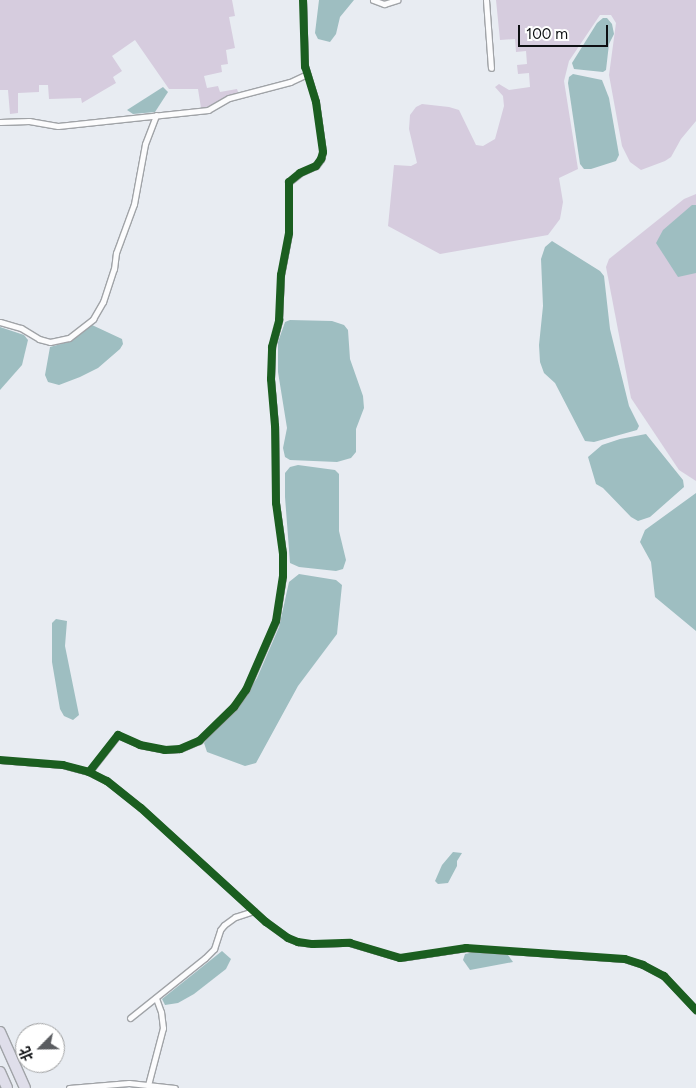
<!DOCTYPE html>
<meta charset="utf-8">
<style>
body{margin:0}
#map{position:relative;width:696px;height:1088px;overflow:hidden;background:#e8ecf2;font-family:Figtree,"Noto Sans SC",sans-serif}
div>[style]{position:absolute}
.forest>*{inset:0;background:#d6ccde}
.water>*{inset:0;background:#9ebec1}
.roads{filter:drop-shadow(1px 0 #a0a3a7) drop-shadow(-1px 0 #a0a3a7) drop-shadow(0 1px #a0a3a7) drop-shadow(0 -1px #a0a3a7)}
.minor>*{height:5px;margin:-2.5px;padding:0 2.5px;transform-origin:2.5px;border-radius:2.5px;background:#fcfcfd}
.motorway>*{height:10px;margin:-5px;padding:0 5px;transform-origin:5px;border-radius:5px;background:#dfdeea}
.cycleway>*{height:8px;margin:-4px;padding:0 4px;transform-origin:4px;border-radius:4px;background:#1b5e20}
span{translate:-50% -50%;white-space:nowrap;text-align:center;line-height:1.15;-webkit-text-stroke:5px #fff;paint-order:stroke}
.north{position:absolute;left:15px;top:1023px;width:50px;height:50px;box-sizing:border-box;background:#fff;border:1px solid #9e9fa0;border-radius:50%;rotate:247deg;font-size:14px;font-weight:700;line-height:20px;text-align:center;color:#0d0f12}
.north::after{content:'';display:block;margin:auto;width:18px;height:22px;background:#5a5c60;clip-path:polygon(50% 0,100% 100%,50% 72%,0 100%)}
.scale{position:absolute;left:518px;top:25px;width:90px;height:22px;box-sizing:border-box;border:2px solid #0d0f12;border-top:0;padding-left:6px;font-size:15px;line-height:18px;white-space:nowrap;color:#0d0f12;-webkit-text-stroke:4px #fff;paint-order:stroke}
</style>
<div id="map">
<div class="forest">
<i style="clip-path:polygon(0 0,232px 0,235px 16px,229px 17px,235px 48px,226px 50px,228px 64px,221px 65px,222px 72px,204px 76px,207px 88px,218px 86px,220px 92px,237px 89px,238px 92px,206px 108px,201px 108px,198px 89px,169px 89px,135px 40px,112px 56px,122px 71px,113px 77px,116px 83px,104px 90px,82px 103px,81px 98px,49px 99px,48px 85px,39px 85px,39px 92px,18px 93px,18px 113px,10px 114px,8px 90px,0 90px)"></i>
<i style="clip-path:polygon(496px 0,696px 0,696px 121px,681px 139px,671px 157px,665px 161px,641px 170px,630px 162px,622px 146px,609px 75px,616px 23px,611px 15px,600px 15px,569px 61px,564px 81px,578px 169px,559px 178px,563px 202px,560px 219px,548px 235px,440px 254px,388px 226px,394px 165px,411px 166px,417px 163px,409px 129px,410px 115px,416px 107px,422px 104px,449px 107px,459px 110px,476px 145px,483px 146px,495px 139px,504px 106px,503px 96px,495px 87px,499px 84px,509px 90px,530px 87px,529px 73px,518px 74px,517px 65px,527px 64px,526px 51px,516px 52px,515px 39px,500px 40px)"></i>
<i style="clip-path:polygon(696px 194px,696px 481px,679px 470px,631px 398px,606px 267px,609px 259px,684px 199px)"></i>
</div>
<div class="water">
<i style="clip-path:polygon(319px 0,354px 0,340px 17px,336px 34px,330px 42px,318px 39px,315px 33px)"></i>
<i style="clip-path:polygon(603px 18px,607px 18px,612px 24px,614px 34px,609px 44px,606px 70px,603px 72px,574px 69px,572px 63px,597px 23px)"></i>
<i style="clip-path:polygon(573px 74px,602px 80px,609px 98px,619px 155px,616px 161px,591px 169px,584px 169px,580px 164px,568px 83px,569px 77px)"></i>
<i style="clip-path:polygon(163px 87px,168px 92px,155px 112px,133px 114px,127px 110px)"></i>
<i style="clip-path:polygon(692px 205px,696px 205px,696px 273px,678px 277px,656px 243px,663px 230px)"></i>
<i style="clip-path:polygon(552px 241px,600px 271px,604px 276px,610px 329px,629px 406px,639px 426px,637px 430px,594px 442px,585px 441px,555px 383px,544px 373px,540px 362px,539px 345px,543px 306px,541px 259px,545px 247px)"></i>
<i style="clip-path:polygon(290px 320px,332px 321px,344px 325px,348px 330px,350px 359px,363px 396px,364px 408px,356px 429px,356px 452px,351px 458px,337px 462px,290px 460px,285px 457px,283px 448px,287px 428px,278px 372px,278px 342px,285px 322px)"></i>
<i style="clip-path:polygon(92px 325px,122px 339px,123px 344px,120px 349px,98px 368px,80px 377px,59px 385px,48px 382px,45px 375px,50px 347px,68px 342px)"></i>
<i style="clip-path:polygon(0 327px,24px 335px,28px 340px,22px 365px,0 390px)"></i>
<i style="clip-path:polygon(646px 434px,683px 480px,684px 487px,650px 517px,638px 521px,631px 517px,603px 488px,596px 484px,588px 457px,602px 445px,620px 439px)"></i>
<i style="clip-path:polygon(298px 465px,335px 470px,339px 474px,339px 531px,346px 560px,343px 569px,336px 571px,299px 567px,290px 563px,285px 497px,285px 473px,290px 467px)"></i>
<i style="clip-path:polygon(696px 493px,696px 631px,655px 597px,651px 562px,640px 542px,645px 530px)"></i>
<i style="clip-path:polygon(299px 574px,336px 580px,342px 585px,337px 634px,298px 686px,256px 763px,245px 766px,207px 752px,204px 743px,217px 726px,236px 711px,257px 678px,279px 627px,289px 582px)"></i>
<i style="clip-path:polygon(56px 619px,67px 621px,65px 646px,79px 715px,73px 720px,64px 716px,60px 709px,52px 662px,52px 623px)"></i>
<i style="clip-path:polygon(453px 852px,462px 853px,457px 861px,457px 866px,448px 883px,438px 884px,435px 881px,442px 865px)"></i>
<i style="clip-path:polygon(222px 951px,231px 959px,226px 969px,194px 994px,178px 1003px,165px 1005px,162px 999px)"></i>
<i style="clip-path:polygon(474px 952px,508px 955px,513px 962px,470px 970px,463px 960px,465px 954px)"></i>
</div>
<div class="roads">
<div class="minor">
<i style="left:373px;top:0;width:12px;rotate:20deg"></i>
<i style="left:384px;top:4px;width:14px;rotate:-17deg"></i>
<i style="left:486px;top:0;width:68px;rotate:85.8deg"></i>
<i style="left:0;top:122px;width:29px;rotate:-2deg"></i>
<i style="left:29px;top:121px;width:29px;rotate:10deg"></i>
<i style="left:58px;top:126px;width:151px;rotate:-6.1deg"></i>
<i style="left:208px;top:110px;width:24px;rotate:-30deg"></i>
<i style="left:229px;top:98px;width:63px;rotate:-14.7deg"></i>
<i style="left:290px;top:82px;width:19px;rotate:-25deg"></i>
<i style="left:0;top:322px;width:22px;rotate:16deg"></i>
<i style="left:21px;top:328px;width:21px;rotate:31deg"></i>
<i style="left:39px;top:339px;width:11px;rotate:15deg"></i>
<i style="left:50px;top:342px;width:19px;rotate:-12deg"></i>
<i style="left:69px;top:338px;width:31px;rotate:-38deg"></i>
<i style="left:93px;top:319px;width:20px;rotate:-60deg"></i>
<i style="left:103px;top:302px;width:35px;rotate:-72deg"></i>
<i style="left:114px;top:269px;width:16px;rotate:-83deg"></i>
<i style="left:116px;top:253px;width:52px;rotate:-69.8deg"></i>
<i style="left:134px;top:204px;width:61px;rotate:-79.6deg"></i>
<i style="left:145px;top:144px;width:31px;rotate:-69deg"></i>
<i style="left:0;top:760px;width:63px;rotate:4.5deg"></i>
<i style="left:63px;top:765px;width:27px;rotate:15deg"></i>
<i style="left:89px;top:772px;width:20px;rotate:27deg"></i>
<i style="left:107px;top:781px;width:43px;rotate:38.5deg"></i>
<i style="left:141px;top:808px;width:169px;rotate:42.4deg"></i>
<i style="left:266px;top:922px;width:27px;rotate:36deg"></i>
<i style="left:288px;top:938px;width:11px;rotate:22deg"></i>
<i style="left:298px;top:942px;width:15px;rotate:8deg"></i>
<i style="left:313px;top:944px;width:37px;rotate:-2deg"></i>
<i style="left:350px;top:943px;width:52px;rotate:16.7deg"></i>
<i style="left:400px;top:958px;width:67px;rotate:-8.6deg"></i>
<i style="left:466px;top:948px;width:159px;rotate:4deg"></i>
<i style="left:625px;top:959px;width:19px;rotate:18deg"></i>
<i style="left:643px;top:965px;width:24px;rotate:28deg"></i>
<i style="left:664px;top:976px;width:47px;rotate:46.7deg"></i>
<i style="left:89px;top:772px;width:47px;rotate:-51.9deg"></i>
<i style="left:118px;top:735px;width:24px;rotate:24deg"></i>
<i style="left:140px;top:745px;width:25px;rotate:11deg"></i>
<i style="left:165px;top:750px;width:15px;rotate:-4deg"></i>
<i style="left:180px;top:749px;width:21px;rotate:-23deg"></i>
<i style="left:199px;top:741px;width:49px;rotate:-44.2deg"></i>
<i style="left:234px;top:707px;width:21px;rotate:-55deg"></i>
<i style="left:246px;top:690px;width:75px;rotate:-66.5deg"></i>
<i style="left:276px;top:621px;width:46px;rotate:-81.2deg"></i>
<i style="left:283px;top:576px;width:22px;rotate:-90deg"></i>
<i style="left:283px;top:554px;width:51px;rotate:-97.8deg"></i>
<i style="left:276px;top:503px;width:77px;rotate:-90.7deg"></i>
<i style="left:275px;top:426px;width:47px;rotate:-94.9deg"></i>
<i style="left:271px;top:379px;width:32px;rotate:-88deg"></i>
<i style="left:272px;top:347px;width:28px;rotate:-75deg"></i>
<i style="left:279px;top:320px;width:45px;rotate:-87.5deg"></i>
<i style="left:281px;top:275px;width:43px;rotate:-79.2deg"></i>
<i style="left:289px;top:233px;width:51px;rotate:-90deg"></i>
<i style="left:289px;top:182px;width:14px;rotate:-39deg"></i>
<i style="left:300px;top:173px;width:17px;rotate:-24deg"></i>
<i style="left:316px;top:166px;width:9px;rotate:-54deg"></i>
<i style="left:321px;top:159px;width:7px;rotate:-74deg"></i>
<i style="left:323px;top:152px;width:50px;rotate:-98deg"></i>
<i style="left:316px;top:102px;width:37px;rotate:-107deg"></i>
<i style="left:305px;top:67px;width:67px;rotate:-91.7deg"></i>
<i style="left:130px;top:1018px;width:96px;rotate:-38.7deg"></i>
<i style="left:205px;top:958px;width:13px;rotate:-45deg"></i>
<i style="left:214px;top:949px;width:20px;rotate:-72deg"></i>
<i style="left:220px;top:930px;width:6px;rotate:-51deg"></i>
<i style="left:224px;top:925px;width:14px;rotate:-36deg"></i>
<i style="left:235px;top:917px;width:20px;rotate:-18deg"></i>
<i style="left:148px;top:1085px;width:59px;rotate:-75.3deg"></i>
<i style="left:163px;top:1028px;width:16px;rotate:-97deg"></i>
<i style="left:161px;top:1012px;width:15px;rotate:-110deg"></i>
<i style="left:69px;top:1088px;width:60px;rotate:-4.8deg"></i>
<i style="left:129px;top:1083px;width:46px;rotate:6.2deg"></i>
</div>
<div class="motorway">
<i style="left:0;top:1032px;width:61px;rotate:65.9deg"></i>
<i style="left:0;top:1072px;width:17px;rotate:66deg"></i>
</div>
</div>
<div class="cycleway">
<i style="left:0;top:760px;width:63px;rotate:4.5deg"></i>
<i style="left:63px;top:765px;width:27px;rotate:15deg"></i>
<i style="left:89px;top:772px;width:20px;rotate:27deg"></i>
<i style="left:107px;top:781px;width:43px;rotate:38.5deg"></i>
<i style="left:141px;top:808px;width:169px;rotate:42.4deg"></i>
<i style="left:266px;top:922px;width:27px;rotate:36deg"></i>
<i style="left:288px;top:938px;width:11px;rotate:22deg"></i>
<i style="left:298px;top:942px;width:15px;rotate:8deg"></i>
<i style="left:313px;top:944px;width:37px;rotate:-2deg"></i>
<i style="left:350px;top:943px;width:52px;rotate:16.7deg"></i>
<i style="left:400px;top:958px;width:67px;rotate:-8.6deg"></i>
<i style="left:466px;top:948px;width:159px;rotate:4deg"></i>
<i style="left:625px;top:959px;width:19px;rotate:18deg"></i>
<i style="left:643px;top:965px;width:24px;rotate:28deg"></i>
<i style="left:664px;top:976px;width:47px;rotate:46.7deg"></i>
<i style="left:89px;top:772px;width:47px;rotate:-51.9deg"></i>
<i style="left:118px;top:735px;width:24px;rotate:24deg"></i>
<i style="left:140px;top:745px;width:25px;rotate:11deg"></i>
<i style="left:165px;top:750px;width:15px;rotate:-4deg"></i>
<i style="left:180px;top:749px;width:21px;rotate:-23deg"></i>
<i style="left:199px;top:741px;width:49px;rotate:-44.2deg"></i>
<i style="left:234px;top:707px;width:21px;rotate:-55deg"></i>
<i style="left:246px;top:690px;width:75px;rotate:-66.5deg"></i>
<i style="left:276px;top:621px;width:46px;rotate:-81.2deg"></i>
<i style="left:283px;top:576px;width:22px;rotate:-90deg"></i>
<i style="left:283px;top:554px;width:51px;rotate:-97.8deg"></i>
<i style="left:276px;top:503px;width:77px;rotate:-90.7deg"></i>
<i style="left:275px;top:426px;width:47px;rotate:-94.9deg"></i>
<i style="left:271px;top:379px;width:32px;rotate:-88deg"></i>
<i style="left:272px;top:347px;width:28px;rotate:-75deg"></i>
<i style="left:279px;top:320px;width:45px;rotate:-87.5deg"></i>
<i style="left:281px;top:275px;width:43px;rotate:-79.2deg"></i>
<i style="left:289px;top:233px;width:51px;rotate:-90deg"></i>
<i style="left:289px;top:182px;width:14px;rotate:-39deg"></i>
<i style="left:300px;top:173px;width:17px;rotate:-24deg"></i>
<i style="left:316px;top:166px;width:9px;rotate:-54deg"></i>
<i style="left:321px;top:159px;width:7px;rotate:-74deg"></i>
<i style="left:323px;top:152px;width:50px;rotate:-98deg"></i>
<i style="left:316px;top:102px;width:37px;rotate:-107deg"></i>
<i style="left:305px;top:67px;width:67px;rotate:-91.7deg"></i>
</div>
<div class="north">北</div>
<div class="scale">100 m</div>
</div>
